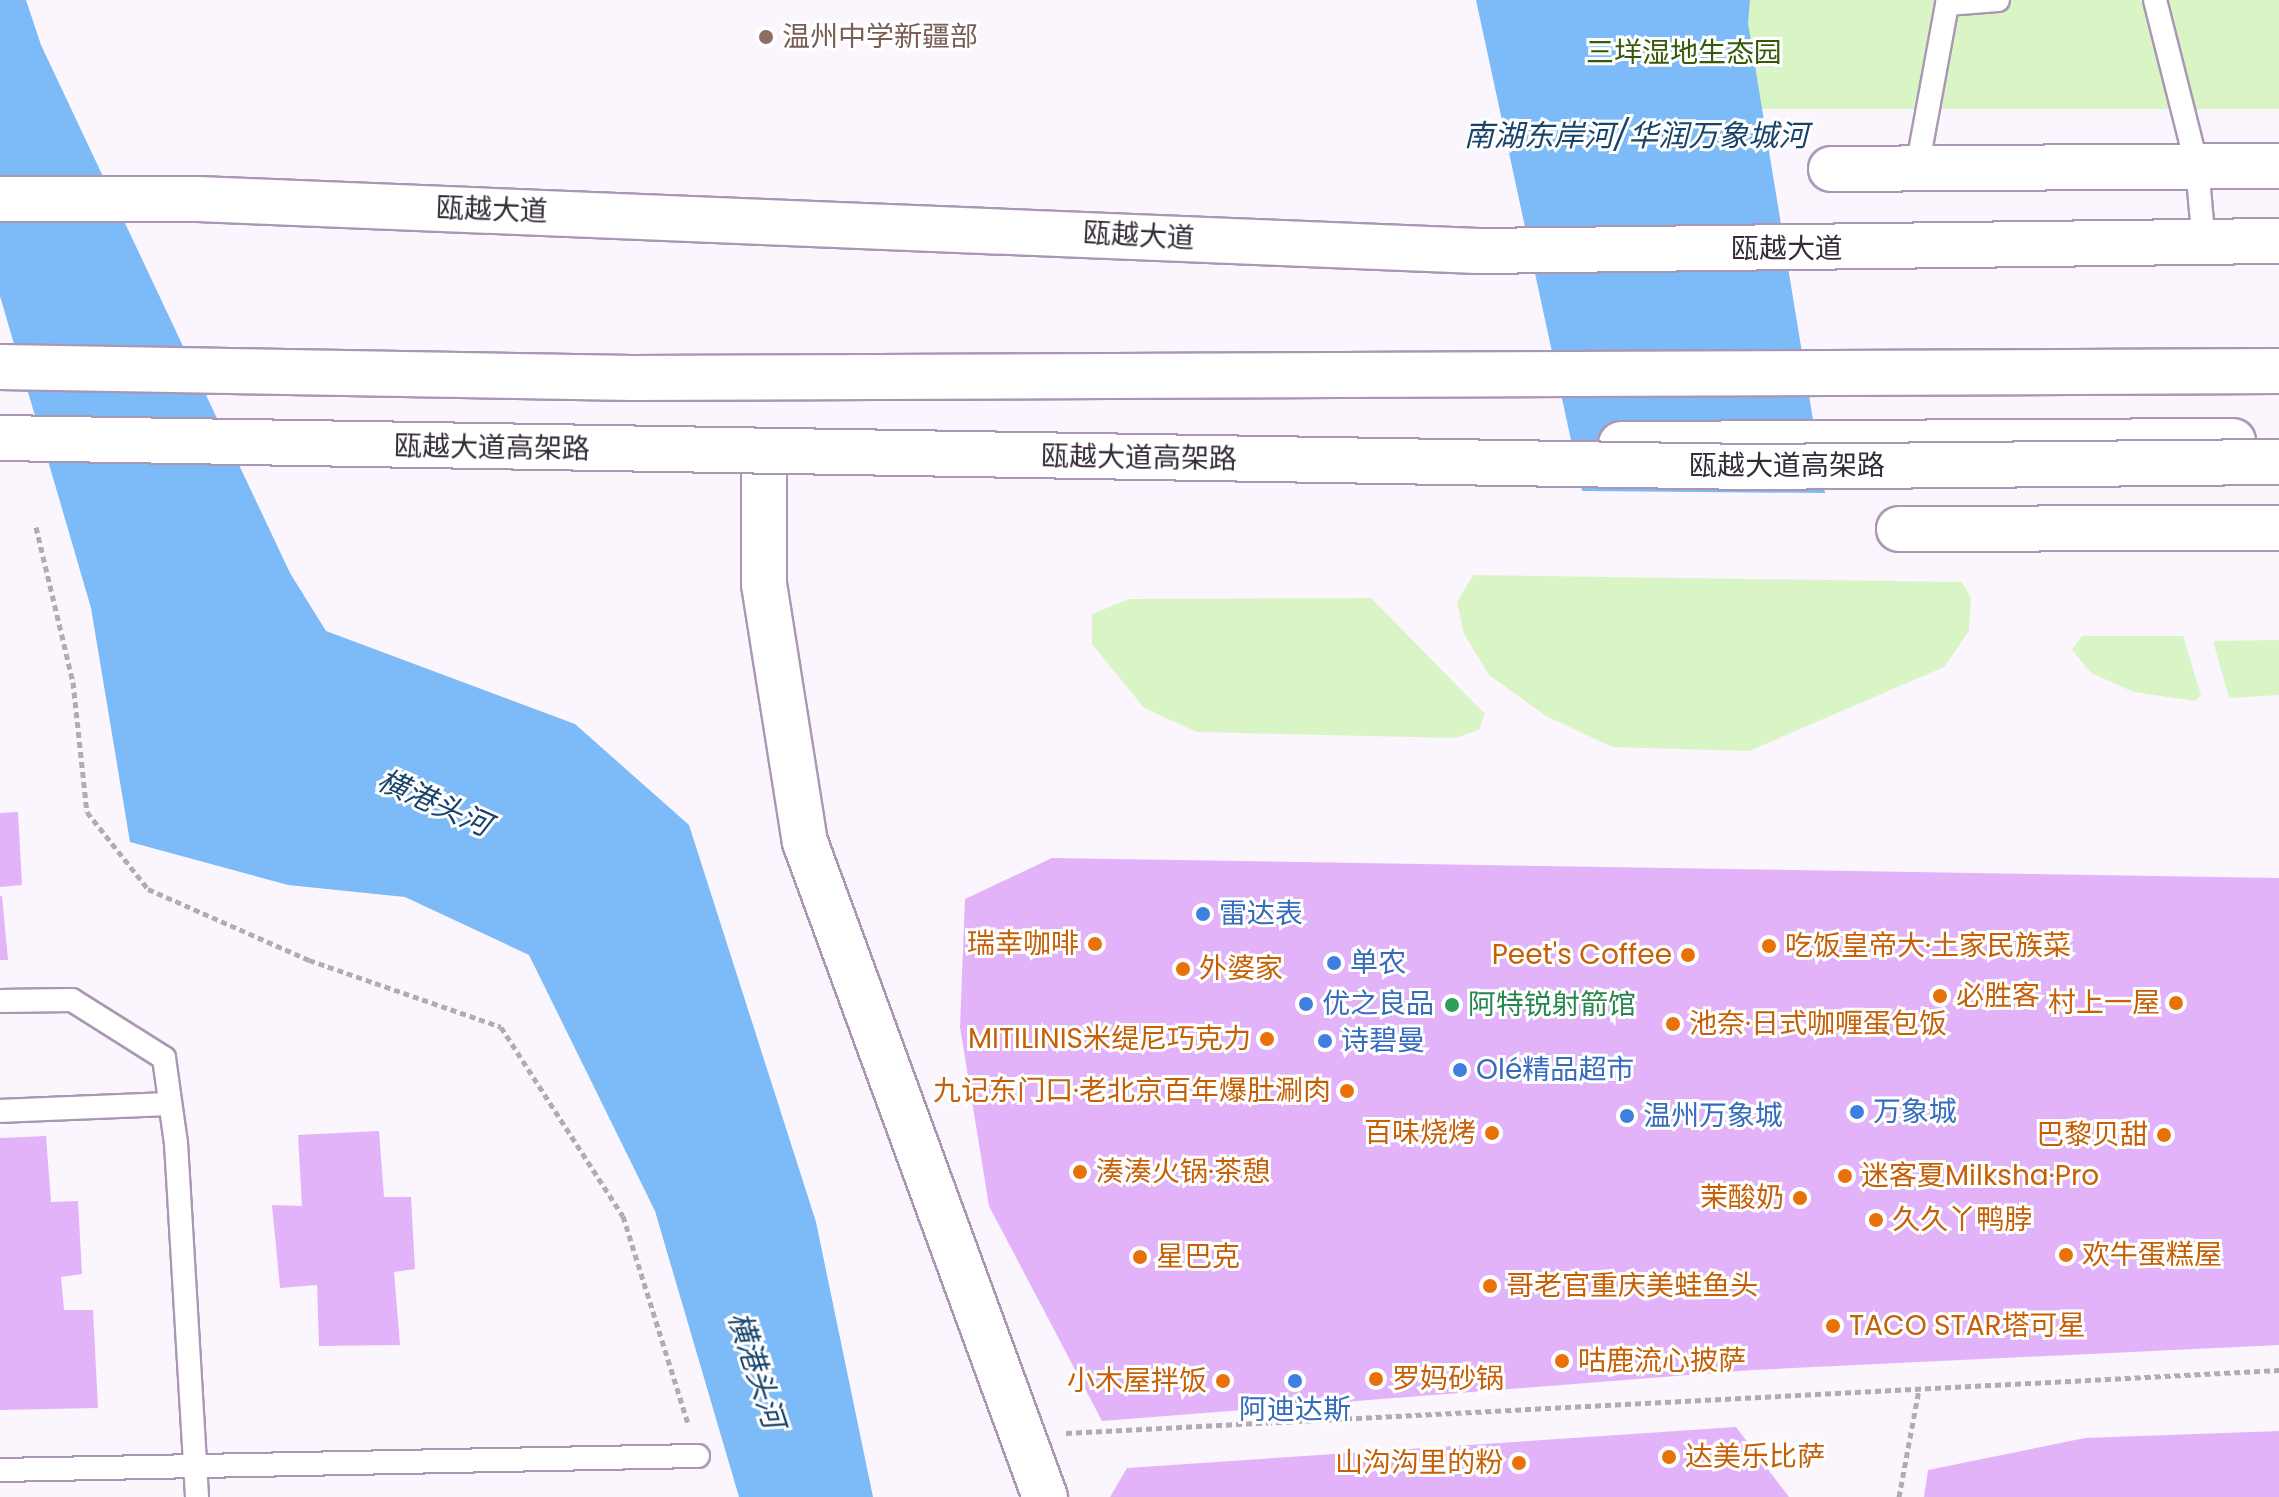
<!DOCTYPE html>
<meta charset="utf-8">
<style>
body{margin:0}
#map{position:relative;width:2279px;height:1497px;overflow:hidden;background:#fbf6fd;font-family:Poppins,"Noto Sans SC",sans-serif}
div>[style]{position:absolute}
.green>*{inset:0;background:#d9f5c5;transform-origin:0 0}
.water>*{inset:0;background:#7cbaf8}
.building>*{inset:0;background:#e3b3fa}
.path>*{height:5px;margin-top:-2.5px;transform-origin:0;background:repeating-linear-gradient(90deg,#b1abb3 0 6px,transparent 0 10px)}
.roads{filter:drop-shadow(2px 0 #ab97b4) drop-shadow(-2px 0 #ab97b4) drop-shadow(0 2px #ab97b4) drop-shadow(0 -2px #ab97b4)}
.lane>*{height:22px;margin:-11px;padding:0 11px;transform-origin:11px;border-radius:11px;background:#fff}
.secondary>*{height:44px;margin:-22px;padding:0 22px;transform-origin:22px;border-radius:22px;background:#fff}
.highway>*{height:44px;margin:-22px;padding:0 22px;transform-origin:22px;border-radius:22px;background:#fff}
.bridges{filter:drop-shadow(2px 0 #ab97b4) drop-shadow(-2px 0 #ab97b4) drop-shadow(0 2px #ab97b4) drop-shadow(0 -2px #ab97b4)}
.highway-bridge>*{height:44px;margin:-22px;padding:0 22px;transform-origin:22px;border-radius:22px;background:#fff}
.dots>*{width:22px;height:22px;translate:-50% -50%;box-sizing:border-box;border:4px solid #fff;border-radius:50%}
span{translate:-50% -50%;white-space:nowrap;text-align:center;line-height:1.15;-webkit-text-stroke:6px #fff;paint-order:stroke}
.education-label{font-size:28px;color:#785e54}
.left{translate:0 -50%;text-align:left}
.park-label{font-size:28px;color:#355908}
.street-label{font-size:28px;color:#342c38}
.shop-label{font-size:28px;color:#366cbe}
.food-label{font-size:28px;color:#c56008}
.right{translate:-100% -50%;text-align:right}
.leisure-label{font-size:28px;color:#27864d}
.water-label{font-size:30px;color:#18446c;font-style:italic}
</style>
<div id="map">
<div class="green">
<i style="left:1591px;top:0;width:688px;height:109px"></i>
<i style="clip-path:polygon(1473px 575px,1962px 582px,1971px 598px,1969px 631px,1944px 667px,1749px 751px,1612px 747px,1546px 716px,1489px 675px,1464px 634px,1457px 602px)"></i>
<i style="clip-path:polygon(1371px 598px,1485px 714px,1479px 730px,1455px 738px,1197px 732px,1144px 708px,1092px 644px,1092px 614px,1129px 599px)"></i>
<i style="clip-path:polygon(2082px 636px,2183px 636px,2201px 695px,2195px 701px,2134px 692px,2091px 673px,2072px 650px)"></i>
<i style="clip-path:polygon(2279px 640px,2279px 695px,2229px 698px,2213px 641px)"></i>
</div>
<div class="water">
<i style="clip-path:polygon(0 0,26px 0,41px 45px,290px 573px,326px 631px,575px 724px,689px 825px,816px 1222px,873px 1497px,739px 1497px,655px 1211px,529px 955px,405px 897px,288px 885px,130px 842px,91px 608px,0 296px)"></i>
<i style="clip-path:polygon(1476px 0,1750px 0,1748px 23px,1825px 493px,1582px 491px)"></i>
</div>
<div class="building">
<i style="clip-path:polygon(18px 812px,22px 885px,0 887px,0 813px)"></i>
<i style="clip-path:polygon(1052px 858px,2279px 878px,2279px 1345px,1752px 1370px,1102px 1421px,989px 1206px,960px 1027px,965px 899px)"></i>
<i style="clip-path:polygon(0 896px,2px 896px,8px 960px,0 960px)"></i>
<i style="clip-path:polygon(379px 1131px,384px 1197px,411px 1197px,415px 1269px,394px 1272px,400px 1345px,319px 1346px,317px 1285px,280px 1288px,272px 1205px,302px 1206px,298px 1135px)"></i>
<i style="clip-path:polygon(46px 1136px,51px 1202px,78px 1201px,82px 1274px,61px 1277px,64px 1310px,93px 1310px,98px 1408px,0 1410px,0 1138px)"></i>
<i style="clip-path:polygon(1736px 1427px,1789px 1497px,1110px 1497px,1127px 1468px)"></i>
<i style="clip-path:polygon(2279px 1431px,2279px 1497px,1924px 1497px,1928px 1470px,2085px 1438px)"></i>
</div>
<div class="path">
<i style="left:36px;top:527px;width:159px;rotate:76.6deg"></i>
<i style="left:73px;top:682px;width:131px;rotate:83.9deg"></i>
<i style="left:87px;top:812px;width:98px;rotate:51.6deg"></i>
<i style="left:148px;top:889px;width:176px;rotate:23.8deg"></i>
<i style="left:309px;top:960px;width:203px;rotate:19.2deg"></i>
<i style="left:501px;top:1027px;width:225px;rotate:57.2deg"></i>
<i style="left:623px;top:1216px;width:218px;rotate:72.6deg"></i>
<i style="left:1066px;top:1433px;width:1215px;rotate:-2.97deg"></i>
<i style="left:1899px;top:1497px;width:110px;rotate:-79.5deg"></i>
</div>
<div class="roads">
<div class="lane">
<i style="left:2155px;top:0;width:171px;rotate:75.8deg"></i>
<i style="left:2197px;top:166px;width:78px;rotate:84.9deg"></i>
<i style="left:1917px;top:168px;width:167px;rotate:-79.6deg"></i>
<i style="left:1947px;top:4px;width:51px;rotate:-4.5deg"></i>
<i style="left:0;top:1001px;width:72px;rotate:-0.8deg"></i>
<i style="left:72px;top:1000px;width:109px;rotate:32.2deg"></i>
<i style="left:164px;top:1058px;width:86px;rotate:82deg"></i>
<i style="left:176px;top:1143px;width:355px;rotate:86.6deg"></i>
<i style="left:0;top:1111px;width:170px;rotate:-2.4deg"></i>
<i style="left:0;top:1470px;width:698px;rotate:-1.15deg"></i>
</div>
<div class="secondary">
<i style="left:1831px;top:169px;width:448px;rotate:-0.4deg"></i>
<i style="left:764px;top:464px;width:120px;rotate:90deg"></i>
<i style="left:764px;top:584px;width:261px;rotate:81deg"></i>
<i style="left:805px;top:842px;width:698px;rotate:69.88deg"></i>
<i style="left:1899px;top:529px;width:380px;rotate:-0.2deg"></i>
</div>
<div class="highway">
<i style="left:0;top:199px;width:198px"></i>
<i style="left:198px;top:199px;width:1281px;rotate:2.33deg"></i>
<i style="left:1478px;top:251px;width:801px;rotate:-0.72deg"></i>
<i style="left:0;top:367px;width:633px;rotate:1deg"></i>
<i style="left:633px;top:378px;width:1646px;rotate:-0.24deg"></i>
<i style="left:1621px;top:444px;width:612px;rotate:-0.28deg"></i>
</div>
</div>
<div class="bridges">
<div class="highway-bridge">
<i style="left:0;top:438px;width:1755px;rotate:0.95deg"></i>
<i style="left:1755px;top:467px;width:524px;rotate:-0.55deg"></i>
</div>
</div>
<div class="dots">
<i style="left:766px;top:37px;background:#8d6e63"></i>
<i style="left:1203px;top:914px;background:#3f7fe0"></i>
<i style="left:1095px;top:944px;background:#e8710a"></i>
<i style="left:1769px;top:946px;background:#e8710a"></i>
<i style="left:1688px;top:955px;background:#e8710a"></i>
<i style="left:1334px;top:963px;background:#3f7fe0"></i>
<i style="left:1183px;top:969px;background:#e8710a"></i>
<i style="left:1940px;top:996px;background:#e8710a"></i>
<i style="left:2176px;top:1003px;background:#e8710a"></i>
<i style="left:1306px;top:1004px;background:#3f7fe0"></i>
<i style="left:1452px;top:1005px;background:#2e9e5b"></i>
<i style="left:1673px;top:1024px;background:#e8710a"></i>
<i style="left:1267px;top:1039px;background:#e8710a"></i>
<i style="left:1325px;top:1041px;background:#3f7fe0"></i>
<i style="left:1460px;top:1070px;background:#3f7fe0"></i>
<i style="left:1347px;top:1091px;background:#e8710a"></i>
<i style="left:1857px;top:1112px;background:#3f7fe0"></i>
<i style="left:1627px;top:1116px;background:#3f7fe0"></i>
<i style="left:1492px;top:1133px;background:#e8710a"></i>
<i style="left:2164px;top:1135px;background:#e8710a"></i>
<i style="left:1080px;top:1172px;background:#e8710a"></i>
<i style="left:1845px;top:1176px;background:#e8710a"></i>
<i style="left:1800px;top:1198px;background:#e8710a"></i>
<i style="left:1876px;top:1220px;background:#e8710a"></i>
<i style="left:2066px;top:1255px;background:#e8710a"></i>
<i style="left:1140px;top:1257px;background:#e8710a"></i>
<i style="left:1490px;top:1286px;background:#e8710a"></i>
<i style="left:1833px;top:1326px;background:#e8710a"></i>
<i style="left:1562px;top:1361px;background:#e8710a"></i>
<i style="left:1376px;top:1379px;background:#e8710a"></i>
<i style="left:1223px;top:1381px;background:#e8710a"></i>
<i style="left:1295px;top:1381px;background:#3f7fe0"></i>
<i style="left:1669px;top:1457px;background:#e8710a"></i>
<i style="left:1519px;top:1463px;background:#e8710a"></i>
</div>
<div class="education-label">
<span class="left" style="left:782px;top:37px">温州中学新疆部</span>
</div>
<div class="park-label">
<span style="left:1684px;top:53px">三垟湿地生态园</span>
</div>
<div class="street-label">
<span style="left:492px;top:210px;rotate:2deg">瓯越大道</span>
<span style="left:1139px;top:236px;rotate:3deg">瓯越大道</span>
<span style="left:1787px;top:249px">瓯越大道</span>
<span style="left:492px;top:448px;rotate:1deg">瓯越大道高架路</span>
<span style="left:1139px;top:458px;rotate:1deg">瓯越大道高架路</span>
<span style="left:1787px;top:466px">瓯越大道高架路</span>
</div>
<div class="shop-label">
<span class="left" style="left:1219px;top:914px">雷达表</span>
<span class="left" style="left:1350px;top:963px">单农</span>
<span class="left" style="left:1322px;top:1004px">优之良品</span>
<span class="left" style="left:1341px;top:1041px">诗碧曼</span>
<span class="left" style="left:1476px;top:1070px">Olé精品超市</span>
<span class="left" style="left:1873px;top:1112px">万象城</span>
<span class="left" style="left:1643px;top:1116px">温州万象城</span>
<span style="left:1295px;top:1410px">阿迪达斯</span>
</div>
<div class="food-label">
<span class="right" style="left:1079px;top:944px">瑞幸咖啡</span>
<span class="left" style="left:1785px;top:946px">吃饭皇帝大·土家民族菜</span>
<span class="right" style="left:1672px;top:955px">Peet's Coffee</span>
<span class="left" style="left:1199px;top:969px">外婆家</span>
<span class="left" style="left:1956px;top:996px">必胜客</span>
<span class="right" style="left:2160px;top:1003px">村上一屋</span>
<span class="left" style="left:1689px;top:1024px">池奈·日式咖喱蛋包饭</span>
<span class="right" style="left:1251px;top:1039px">MITILINIS米缇尼巧克力</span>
<span class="right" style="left:1331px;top:1091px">九记东门口·老北京百年爆肚涮肉</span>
<span class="right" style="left:1476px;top:1133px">百味烧烤</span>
<span class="right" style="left:2148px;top:1135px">巴黎贝甜</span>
<span class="left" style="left:1096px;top:1172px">湊湊火锅·茶憩</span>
<span class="left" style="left:1861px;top:1176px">迷客夏Milksha·Pro</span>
<span class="right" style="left:1784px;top:1198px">茉酸奶</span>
<span class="left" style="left:1892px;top:1220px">久久丫鸭脖</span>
<span class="left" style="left:2082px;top:1255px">欢牛蛋糕屋</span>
<span class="left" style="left:1156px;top:1257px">星巴克</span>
<span class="left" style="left:1506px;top:1286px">哥老官重庆美蛙鱼头</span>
<span class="left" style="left:1849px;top:1326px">TACO STAR塔可星</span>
<span class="left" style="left:1578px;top:1361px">咕鹿流心披萨</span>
<span class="left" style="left:1392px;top:1379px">罗妈砂锅</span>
<span class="right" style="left:1207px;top:1381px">小木屋拌饭</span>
<span class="left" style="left:1685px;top:1457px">达美乐比萨</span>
<span class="right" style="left:1503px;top:1463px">山沟沟里的粉</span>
</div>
<div class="leisure-label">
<span class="left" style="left:1468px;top:1005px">阿特锐射箭馆</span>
</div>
<div class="water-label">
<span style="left:1636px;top:136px">南湖东岸河/华润万象城河</span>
<span style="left:434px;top:803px;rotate:24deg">横港头河</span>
<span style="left:756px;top:1370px;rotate:72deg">横港头河</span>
</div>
</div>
